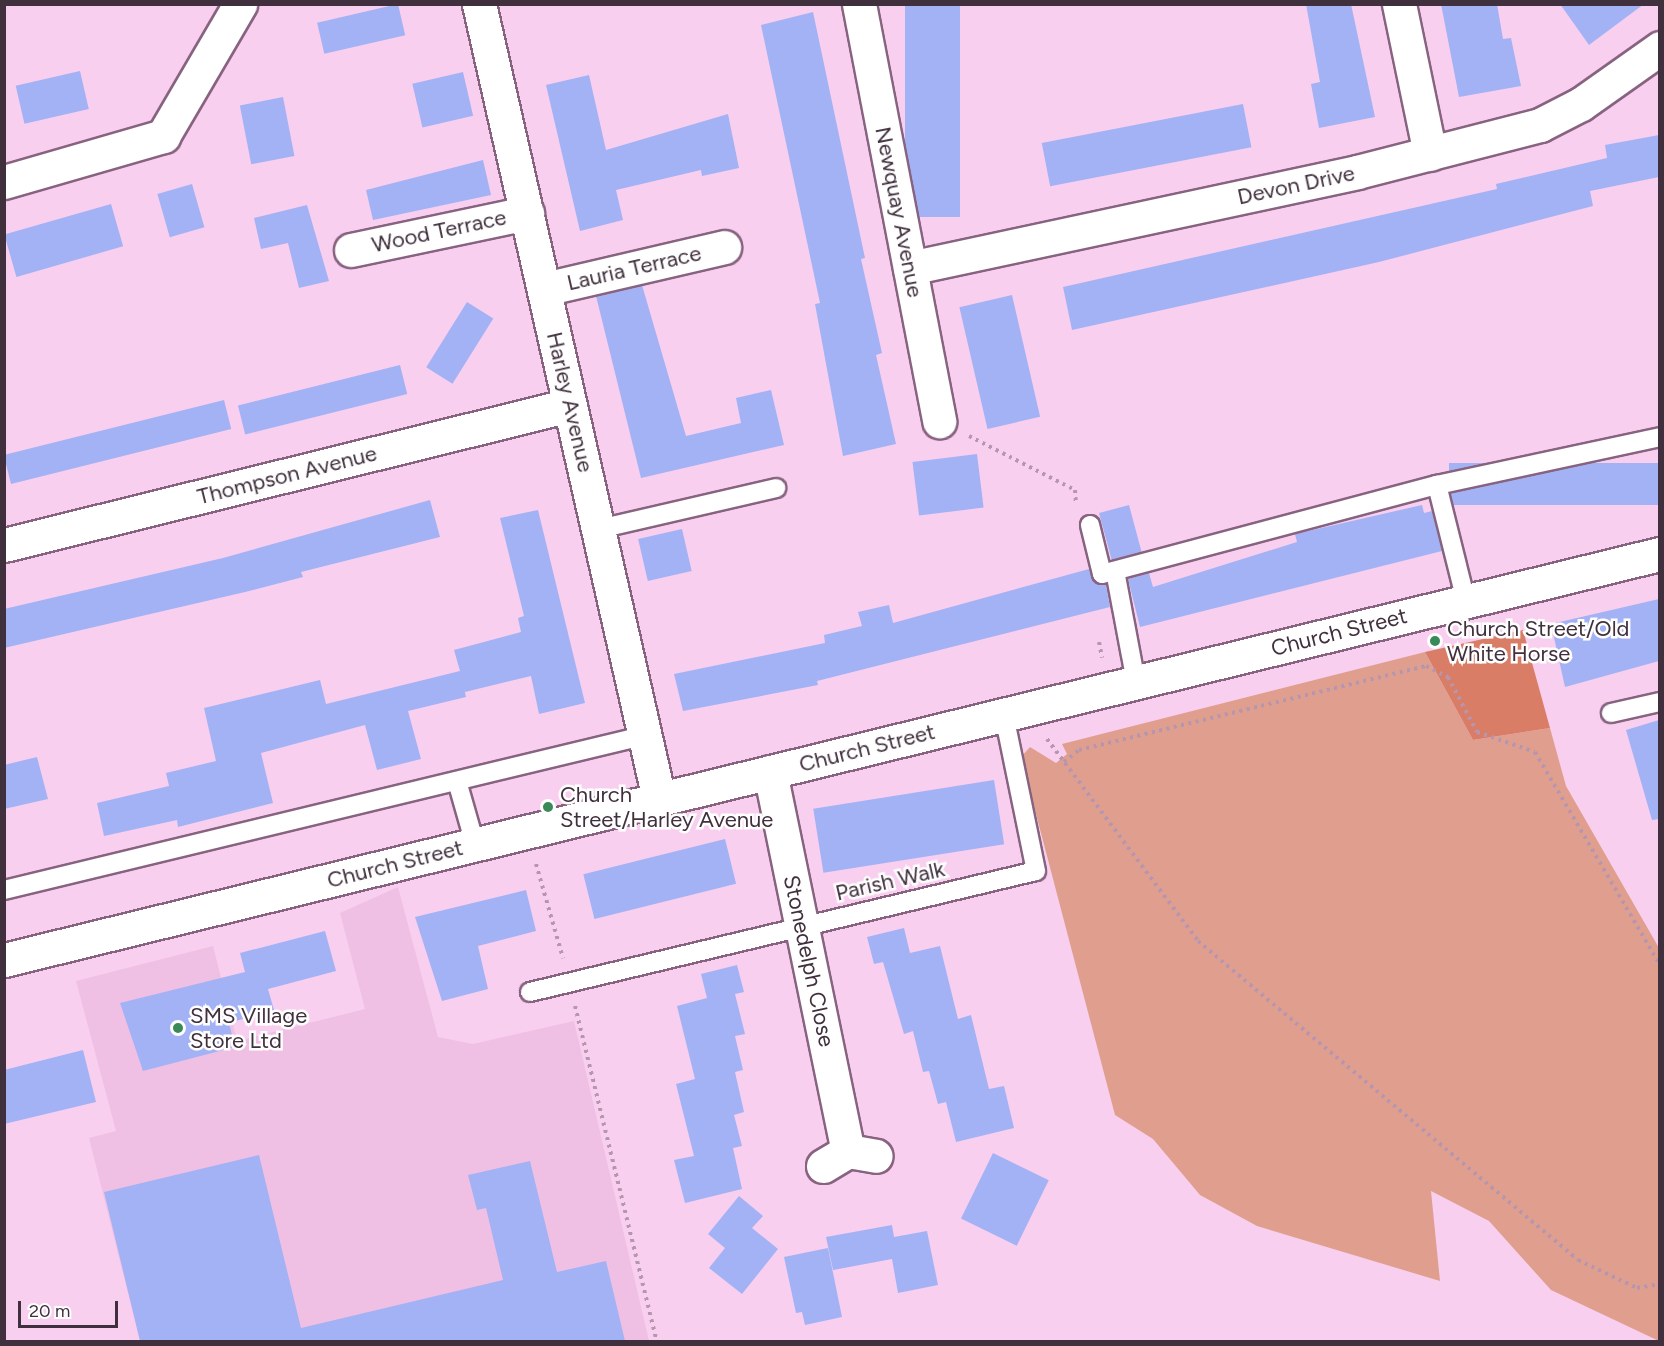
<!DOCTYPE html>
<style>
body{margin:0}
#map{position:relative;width:1664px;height:1346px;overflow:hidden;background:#f8cfee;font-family:Figtree,sans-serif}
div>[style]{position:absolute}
.built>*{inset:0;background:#efc0e4}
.green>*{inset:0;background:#e09f8e}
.forest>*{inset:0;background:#d97d67}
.building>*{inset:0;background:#a3b2f4;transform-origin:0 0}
.path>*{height:4px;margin-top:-2px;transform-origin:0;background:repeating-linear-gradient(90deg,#b696af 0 3px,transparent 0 7.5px)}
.roads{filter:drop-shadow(2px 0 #876380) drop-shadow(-2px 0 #876380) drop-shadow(0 2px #876380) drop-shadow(0 -2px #876380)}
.lane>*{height:18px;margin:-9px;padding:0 9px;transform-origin:9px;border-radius:9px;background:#fff}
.street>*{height:33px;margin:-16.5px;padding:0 16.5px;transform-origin:16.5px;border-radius:16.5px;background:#fff}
.secondary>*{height:33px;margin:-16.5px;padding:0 16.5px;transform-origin:16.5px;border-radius:16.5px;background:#fff}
.dots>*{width:16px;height:16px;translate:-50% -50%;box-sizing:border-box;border:3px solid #fefefe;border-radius:50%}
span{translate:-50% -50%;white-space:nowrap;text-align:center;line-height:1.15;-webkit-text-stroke:5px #fefefe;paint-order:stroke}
.street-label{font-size:22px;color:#40303d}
.poi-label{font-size:22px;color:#40303d}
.left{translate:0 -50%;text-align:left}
.frame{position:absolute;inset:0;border:6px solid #40303d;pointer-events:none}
.scale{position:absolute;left:18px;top:1301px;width:100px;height:27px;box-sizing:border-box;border:3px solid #40303d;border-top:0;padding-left:8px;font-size:18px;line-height:21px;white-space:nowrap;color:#40303d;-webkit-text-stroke:4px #fefefe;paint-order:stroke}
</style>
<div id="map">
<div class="built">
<i style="clip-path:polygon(398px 887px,438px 1037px,473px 1044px,574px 1021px,649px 1341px,140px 1341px,89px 1138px,116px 1131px,76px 981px,213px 946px,237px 1041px,365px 1009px,340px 913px)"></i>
</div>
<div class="green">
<i style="clip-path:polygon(1425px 652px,1473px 740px,1550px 728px,1566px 786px,1659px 948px,1659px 1341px,1551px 1290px,1489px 1221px,1431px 1191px,1440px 1281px,1257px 1226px,1200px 1195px,1153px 1139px,1115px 1115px,1021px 757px,1030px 747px,1056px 763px,1067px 754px,1062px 744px)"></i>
</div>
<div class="forest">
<i style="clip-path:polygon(1523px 630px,1550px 728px,1473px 740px,1425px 652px)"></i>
</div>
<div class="building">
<i style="left:398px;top:4px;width:32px;height:83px;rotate:77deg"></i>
<i style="left:905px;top:4px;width:55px;height:213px"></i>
<i style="clip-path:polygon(1306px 4px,1351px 4px,1375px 117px,1319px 128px,1311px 84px,1320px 82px)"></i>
<i style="clip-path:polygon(1441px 4px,1497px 4px,1503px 39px,1511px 38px,1521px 86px,1459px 97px)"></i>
<i style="clip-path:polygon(1560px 4px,1644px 4px,1589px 45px)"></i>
<i style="clip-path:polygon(813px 12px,865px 258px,861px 259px,882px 353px,876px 355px,896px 444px,843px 456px,815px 304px,820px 303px,761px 25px)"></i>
<i style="left:80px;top:71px;width:39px;height:66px;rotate:77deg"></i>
<i style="left:463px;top:72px;width:45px;height:52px;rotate:77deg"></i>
<i style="clip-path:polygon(589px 75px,606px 150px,728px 114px,739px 168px,702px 176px,701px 170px,616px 190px,623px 220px,580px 231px,546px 85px)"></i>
<i style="left:283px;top:97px;width:60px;height:44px;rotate:79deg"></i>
<i style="left:1243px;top:104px;width:44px;height:205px;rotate:79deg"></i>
<i style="clip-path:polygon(1659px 135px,1659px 177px,1590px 191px,1593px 206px,1379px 262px,1072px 330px,1063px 287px,1497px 189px,1496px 184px,1607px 158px,1605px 145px)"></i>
<i style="clip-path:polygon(483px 160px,491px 195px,373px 220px,366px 190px)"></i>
<i style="left:192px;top:184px;width:45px;height:36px;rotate:74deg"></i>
<i style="left:111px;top:204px;width:44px;height:111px;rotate:74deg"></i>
<i style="clip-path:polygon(307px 205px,329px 281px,299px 288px,288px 243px,261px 249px,254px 218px)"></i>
<i style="clip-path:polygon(642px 285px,686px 436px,741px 423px,736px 398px,771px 390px,784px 445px,641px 478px,596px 296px)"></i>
<i style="left:1012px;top:295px;width:125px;height:54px;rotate:77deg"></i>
<i style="left:467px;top:302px;width:31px;height:77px;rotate:32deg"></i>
<i style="left:400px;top:365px;width:30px;height:167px;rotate:76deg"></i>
<i style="left:224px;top:400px;width:30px;height:227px;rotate:76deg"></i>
<i style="left:977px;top:454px;width:54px;height:65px;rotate:83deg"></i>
<i style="left:1659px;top:463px;width:42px;height:210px;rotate:90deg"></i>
<i style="clip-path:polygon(430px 500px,440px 537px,301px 572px,303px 577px,245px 592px,4px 648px,4px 609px,223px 558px)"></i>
<i style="left:1129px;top:505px;width:49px;height:31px;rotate:75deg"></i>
<i style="clip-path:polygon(1422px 505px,1424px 513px,1432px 511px,1442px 551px,1140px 627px,1128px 579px,1149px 573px,1153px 587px,1297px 542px,1295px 534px)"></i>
<i style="clip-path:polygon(538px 510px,585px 703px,539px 714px,531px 676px,465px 692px,464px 688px,466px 697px,408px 711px,421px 759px,377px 770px,365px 725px,261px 753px,273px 803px,178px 827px,177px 820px,104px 836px,97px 803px,169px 786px,166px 773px,216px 761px,204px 708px,320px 680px,326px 704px,460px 671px,454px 650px,521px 632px,518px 618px,524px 616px,500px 518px)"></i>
<i style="left:682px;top:529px;width:43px;height:45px;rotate:77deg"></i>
<i style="clip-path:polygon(1089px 569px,1094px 582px,1106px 585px,1110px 607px,817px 681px,818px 685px,683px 711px,674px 674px,825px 643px,824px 635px,862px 626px,858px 612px,889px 605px,893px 623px)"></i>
<i style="clip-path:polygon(1659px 599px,1659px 661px,1565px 687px,1551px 624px)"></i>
<i style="clip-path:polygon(1659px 720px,1659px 819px,1652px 820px,1626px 730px)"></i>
<i style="clip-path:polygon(37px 757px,48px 799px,4px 809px,4px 765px)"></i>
<i style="left:994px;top:780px;width:65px;height:183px;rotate:81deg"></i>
<i style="left:725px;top:839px;width:46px;height:146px;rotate:76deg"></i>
<i style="clip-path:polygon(526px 890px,536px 931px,478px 946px,488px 989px,442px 1001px,415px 917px)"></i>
<i style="clip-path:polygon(904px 928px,910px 953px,940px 946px,958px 1019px,971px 1015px,989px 1089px,1004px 1086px,1014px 1128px,956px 1142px,946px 1102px,938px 1104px,929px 1071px,923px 1072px,913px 1031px,904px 1034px,883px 962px,874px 964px,867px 937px)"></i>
<i style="clip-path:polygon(325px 931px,336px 971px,268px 989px,274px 1010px,229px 1023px,235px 1047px,143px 1071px,120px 1003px,245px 972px,240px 953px)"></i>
<i style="clip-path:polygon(737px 965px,744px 992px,735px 994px,745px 1034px,735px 1036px,743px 1070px,735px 1072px,744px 1112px,734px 1115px,742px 1146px,733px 1148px,742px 1189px,685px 1203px,674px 1160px,694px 1156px,676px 1084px,695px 1079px,677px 1006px,707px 998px,701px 974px)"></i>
<i style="clip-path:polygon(83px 1050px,96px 1102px,4px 1124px,4px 1070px)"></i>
<i style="left:993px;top:1153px;width:62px;height:73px;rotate:26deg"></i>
<i style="clip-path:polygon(259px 1155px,301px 1328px,503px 1280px,486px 1208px,477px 1210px,468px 1175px,530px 1161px,557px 1272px,606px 1261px,625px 1341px,140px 1341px,104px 1192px)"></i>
<i style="clip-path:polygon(739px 1196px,763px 1216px,752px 1228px,778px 1249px,742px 1294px,709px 1268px,725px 1248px,708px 1234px)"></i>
<i style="clip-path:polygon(892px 1225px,894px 1237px,927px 1231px,938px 1285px,898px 1293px,892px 1259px,833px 1270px,826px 1237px)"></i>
<i style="clip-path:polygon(828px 1248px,842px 1317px,805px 1325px,802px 1312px,796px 1313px,784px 1257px)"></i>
</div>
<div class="path">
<i style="left:969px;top:436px;width:119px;rotate:27deg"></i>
<i style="left:1075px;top:490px;width:15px;rotate:86deg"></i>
<i style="left:1099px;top:642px;width:16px;rotate:79deg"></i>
<i style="left:1047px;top:739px;width:252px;rotate:53.2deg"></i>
<i style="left:1198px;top:941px;width:496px;rotate:40deg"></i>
<i style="left:1578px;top:1260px;width:65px;rotate:25.4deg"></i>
<i style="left:1637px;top:1288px;width:23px;rotate:-10deg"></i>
<i style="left:1064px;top:762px;width:19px;rotate:-39deg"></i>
<i style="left:1079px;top:750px;width:357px;rotate:-13.6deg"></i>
<i style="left:1426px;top:666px;width:25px;rotate:27deg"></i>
<i style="left:1448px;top:677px;width:62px;rotate:62.2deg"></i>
<i style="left:1477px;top:732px;width:61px;rotate:19deg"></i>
<i style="left:1535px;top:752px;width:247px;rotate:59.6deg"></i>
<i style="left:536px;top:864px;width:98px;rotate:74deg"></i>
<i style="left:575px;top:1006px;width:346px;rotate:76.3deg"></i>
</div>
<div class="roads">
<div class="lane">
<i style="left:1437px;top:485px;width:120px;rotate:76deg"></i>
<i style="left:1090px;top:525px;width:50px;rotate:76.2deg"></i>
<i style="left:1102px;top:574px;width:347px;rotate:-14.9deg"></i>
<i style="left:1437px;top:485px;width:228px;rotate:-12.1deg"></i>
<i style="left:599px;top:529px;width:182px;rotate:-13deg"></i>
<i style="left:1115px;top:571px;width:113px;rotate:79.3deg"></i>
<i style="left:1611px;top:713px;width:50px;rotate:-12.7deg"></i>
<i style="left:457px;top:781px;width:66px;rotate:74.1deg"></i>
<i style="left:4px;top:890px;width:660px;rotate:-13.57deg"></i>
<i style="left:530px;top:992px;width:520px;rotate:-13.45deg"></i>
<i style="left:1036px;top:871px;width:159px;rotate:-101.6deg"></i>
</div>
<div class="street">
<i style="left:479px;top:4px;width:815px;rotate:77.24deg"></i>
<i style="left:859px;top:4px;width:425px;rotate:79.1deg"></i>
<i style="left:1399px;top:4px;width:153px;rotate:78.3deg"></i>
<i style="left:4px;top:182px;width:166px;rotate:-16.1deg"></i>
<i style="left:163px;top:136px;width:153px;rotate:-59.7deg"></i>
<i style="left:351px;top:250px;width:180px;rotate:-11.9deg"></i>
<i style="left:910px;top:268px;width:457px;rotate:-12.1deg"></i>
<i style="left:1357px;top:172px;width:189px;rotate:-14.4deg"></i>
<i style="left:1540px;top:125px;width:46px;rotate:-27.1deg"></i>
<i style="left:1581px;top:104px;width:97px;rotate:-35.3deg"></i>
<i style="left:544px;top:289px;width:185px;rotate:-13.1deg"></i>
<i style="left:4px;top:545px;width:583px;rotate:-13.89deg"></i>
<i style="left:770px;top:772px;width:387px;rotate:78.4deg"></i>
<i style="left:823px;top:1166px;width:29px;rotate:-31deg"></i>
<i style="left:848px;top:1151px;width:28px;rotate:10deg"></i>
</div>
<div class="secondary">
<i style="left:4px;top:960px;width:1705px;rotate:-13.78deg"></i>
</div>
</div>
<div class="dots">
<i style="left:1435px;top:641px;background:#398959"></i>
<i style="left:548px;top:807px;background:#398959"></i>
<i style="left:178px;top:1028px;background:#398959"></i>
</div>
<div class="street-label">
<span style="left:1296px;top:185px;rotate:-12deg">Devon Drive</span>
<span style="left:899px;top:212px;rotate:79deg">Newquay Avenue</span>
<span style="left:439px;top:231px;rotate:-12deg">Wood Terrace</span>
<span style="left:634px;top:268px;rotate:-13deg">Lauria Terrace</span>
<span style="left:570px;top:402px;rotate:77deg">Harley Avenue</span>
<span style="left:287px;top:475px;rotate:-14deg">Thompson Avenue</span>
<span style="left:1339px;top:632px;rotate:-14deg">Church Street</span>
<span style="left:867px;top:748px;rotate:-14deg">Church Street</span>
<span style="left:395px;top:864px;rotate:-14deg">Church Street</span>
<span style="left:890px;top:881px;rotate:-13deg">Parish Walk</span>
<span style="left:809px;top:961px;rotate:78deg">Stonedelph Close</span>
</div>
<div class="poi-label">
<span class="left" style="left:1447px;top:641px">Church Street/Old<br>White Horse</span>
<span class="left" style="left:560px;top:807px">Church<br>Street/Harley Avenue</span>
<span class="left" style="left:190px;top:1028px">SMS Village<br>Store Ltd</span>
</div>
<div class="frame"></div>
<div class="scale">20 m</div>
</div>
